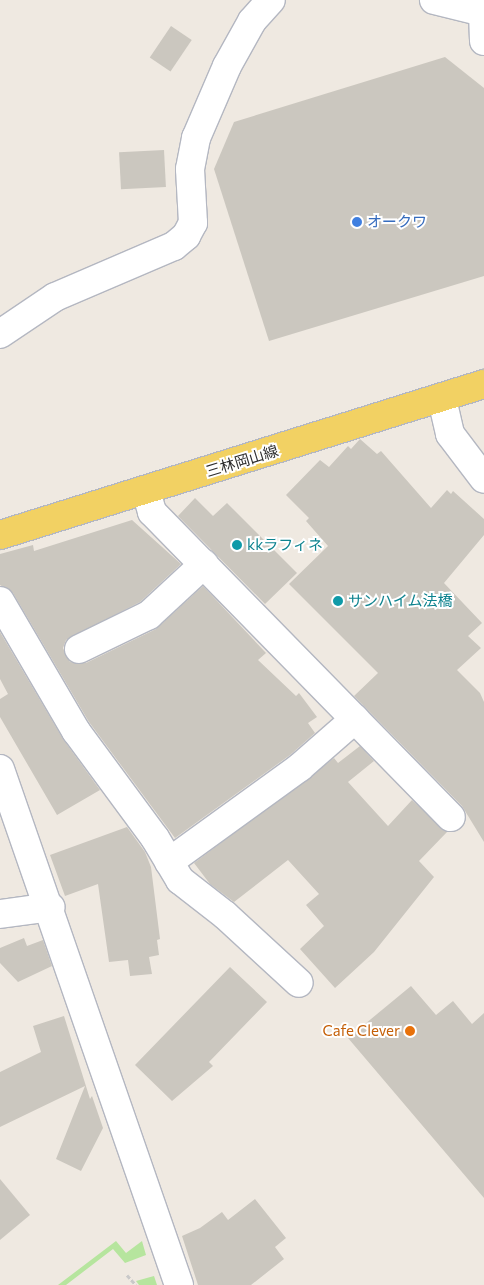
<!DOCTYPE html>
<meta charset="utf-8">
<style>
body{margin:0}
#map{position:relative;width:484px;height:1285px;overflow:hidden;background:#efe9e1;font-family:Commissioner,"Noto Sans JP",sans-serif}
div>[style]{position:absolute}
.green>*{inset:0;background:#b6e59e}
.building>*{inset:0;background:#cbc7bf;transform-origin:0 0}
.path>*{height:3px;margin-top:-1.5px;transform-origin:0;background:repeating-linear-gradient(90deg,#c9c9c9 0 4px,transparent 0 6.5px)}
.roads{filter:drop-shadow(1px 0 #b4b7c1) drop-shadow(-1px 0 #b4b7c1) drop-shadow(0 1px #b4b7c1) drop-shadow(0 -1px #b4b7c1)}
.minor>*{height:28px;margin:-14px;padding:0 14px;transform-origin:14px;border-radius:14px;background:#fff}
.major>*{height:28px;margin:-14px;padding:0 14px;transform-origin:14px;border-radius:14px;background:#f2d163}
.dots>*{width:14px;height:14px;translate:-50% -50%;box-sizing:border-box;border:2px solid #fff;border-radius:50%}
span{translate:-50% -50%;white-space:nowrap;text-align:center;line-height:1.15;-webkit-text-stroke:4px #fff;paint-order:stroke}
.shop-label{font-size:15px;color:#366cbe}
.left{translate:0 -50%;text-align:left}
.street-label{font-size:15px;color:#2e2e2e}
.culture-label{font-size:15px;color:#0d838f}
.food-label{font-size:15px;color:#c56008}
.right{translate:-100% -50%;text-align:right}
</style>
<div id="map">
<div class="green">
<i style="clip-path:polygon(116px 1241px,126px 1253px,142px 1241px,146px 1255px,125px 1263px,113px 1249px,66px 1285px,58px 1285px)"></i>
<i style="clip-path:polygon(154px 1276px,157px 1285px,139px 1285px,136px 1281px)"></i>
</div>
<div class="building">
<i style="left:171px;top:26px;width:25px;height:38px;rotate:34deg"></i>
<i style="clip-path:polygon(445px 57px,484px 88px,484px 276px,269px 341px,214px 169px,234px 122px)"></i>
<i style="left:164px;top:150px;width:37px;height:45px;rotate:87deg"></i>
<i style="clip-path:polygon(360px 439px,377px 454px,381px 451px,431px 508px,447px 490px,451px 494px,453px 491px,484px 519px,484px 535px,444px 583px,482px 623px,468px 636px,481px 648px,457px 670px,480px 693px,484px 702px,484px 842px,462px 806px,354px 696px,378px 673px,289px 584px,328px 546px,306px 521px,309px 518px,286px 495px,320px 460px,329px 467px,348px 446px,351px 449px)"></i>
<i style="clip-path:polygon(195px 498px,213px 516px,227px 503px,297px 573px,265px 604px,178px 516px)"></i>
<i style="clip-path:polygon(132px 520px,181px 564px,140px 602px,66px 640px,63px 648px,70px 662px,86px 663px,156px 629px,203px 586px,266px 653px,258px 660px,296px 696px,299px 693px,317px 717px,308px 723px,315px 733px,290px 755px,175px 838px,89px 722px,13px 593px,0 585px,0 554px,33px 545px,34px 551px)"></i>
<i style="clip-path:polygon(0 632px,63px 739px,100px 790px,57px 815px,0 717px,0 699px,8px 694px,0 679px)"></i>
<i style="clip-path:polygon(360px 746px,374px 761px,348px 782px,388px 826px,412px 800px,447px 832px,419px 861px,434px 877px,374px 952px,335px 988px,300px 949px,324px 926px,306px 905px,319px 894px,288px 860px,234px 902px,210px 884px,194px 863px,334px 758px,338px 763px)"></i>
<i style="clip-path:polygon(127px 827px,145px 852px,151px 867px,160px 939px,157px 940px,159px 955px,149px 957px,152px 974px,130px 976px,128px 960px,109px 962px,98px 884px,65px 896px,50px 855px)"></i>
<i style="clip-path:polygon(24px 938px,27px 946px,43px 940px,52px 966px,18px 982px,0 963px,0 948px)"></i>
<i style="clip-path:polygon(230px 967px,267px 1002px,209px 1062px,213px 1066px,172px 1101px,135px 1065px)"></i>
<i style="clip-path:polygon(411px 986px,436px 1015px,453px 1001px,472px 1024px,484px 1013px,484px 1198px,348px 1038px)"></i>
<i style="clip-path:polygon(64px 1016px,90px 1099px,92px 1096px,103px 1128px,81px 1171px,56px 1159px,85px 1086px,0 1127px,0 1072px,41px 1052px,33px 1026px)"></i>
<i style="clip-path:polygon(0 1179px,30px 1215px,0 1240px)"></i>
<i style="clip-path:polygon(255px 1199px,286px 1238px,275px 1247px,284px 1259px,251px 1285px,198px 1285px,182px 1236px,200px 1228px,222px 1212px,228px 1220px)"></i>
</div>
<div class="path">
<i style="left:127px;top:1275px;width:13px;rotate:48deg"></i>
</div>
<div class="roads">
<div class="minor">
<i style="left:434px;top:0;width:50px;rotate:13.8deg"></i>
<i style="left:483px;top:12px;width:29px;rotate:88deg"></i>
<i style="left:0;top:334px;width:66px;rotate:-33.9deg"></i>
<i style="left:55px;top:297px;width:129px;rotate:-23.2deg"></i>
<i style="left:174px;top:246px;width:16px;rotate:-40deg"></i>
<i style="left:186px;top:236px;width:15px;rotate:-62deg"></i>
<i style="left:193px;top:223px;width:54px;rotate:-93.2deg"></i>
<i style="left:190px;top:169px;width:32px;rotate:-79deg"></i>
<i style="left:196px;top:138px;width:78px;rotate:-66.7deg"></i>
<i style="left:227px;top:66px;width:51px;rotate:-60.9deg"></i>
<i style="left:252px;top:21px;width:28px;rotate:-48deg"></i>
<i style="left:442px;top:399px;width:36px;rotate:77deg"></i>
<i style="left:450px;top:434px;width:56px;rotate:52.9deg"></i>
<i style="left:146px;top:491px;width:22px;rotate:74deg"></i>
<i style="left:152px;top:512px;width:427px;rotate:45.6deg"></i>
<i style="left:0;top:601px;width:151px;rotate:59.7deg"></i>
<i style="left:76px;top:731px;width:133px;rotate:53.6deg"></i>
<i style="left:155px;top:838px;width:49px;rotate:59.2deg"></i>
<i style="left:180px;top:880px;width:57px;rotate:37.9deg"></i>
<i style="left:225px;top:915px;width:100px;rotate:42.6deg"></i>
<i style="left:79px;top:649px;width:78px;rotate:-25.9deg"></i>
<i style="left:149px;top:615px;width:75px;rotate:-42.8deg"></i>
<i style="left:0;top:769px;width:546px;rotate:70.87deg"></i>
<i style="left:169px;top:862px;width:162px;rotate:-35.9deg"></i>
<i style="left:300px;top:767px;width:73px;rotate:-41.1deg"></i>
<i style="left:0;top:914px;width:51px;rotate:-7.8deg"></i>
</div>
<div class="major">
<i style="left:0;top:535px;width:507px;rotate:-17.33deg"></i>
</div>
</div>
<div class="dots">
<i style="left:357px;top:222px;background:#3f7fe0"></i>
<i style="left:237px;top:545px;background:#0f9aa8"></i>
<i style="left:338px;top:601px;background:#0f9aa8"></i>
<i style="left:410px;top:1031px;background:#e8710a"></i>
</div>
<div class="shop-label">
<span class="left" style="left:367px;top:222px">オークワ</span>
</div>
<div class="street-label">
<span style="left:242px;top:461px;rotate:-17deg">三林岡山線</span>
</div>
<div class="culture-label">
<span class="left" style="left:247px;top:545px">kkラフィネ</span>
<span class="left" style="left:348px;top:601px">サンハイム法橋</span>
</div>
<div class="food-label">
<span class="right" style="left:400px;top:1031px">Cafe Clever</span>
</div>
</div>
